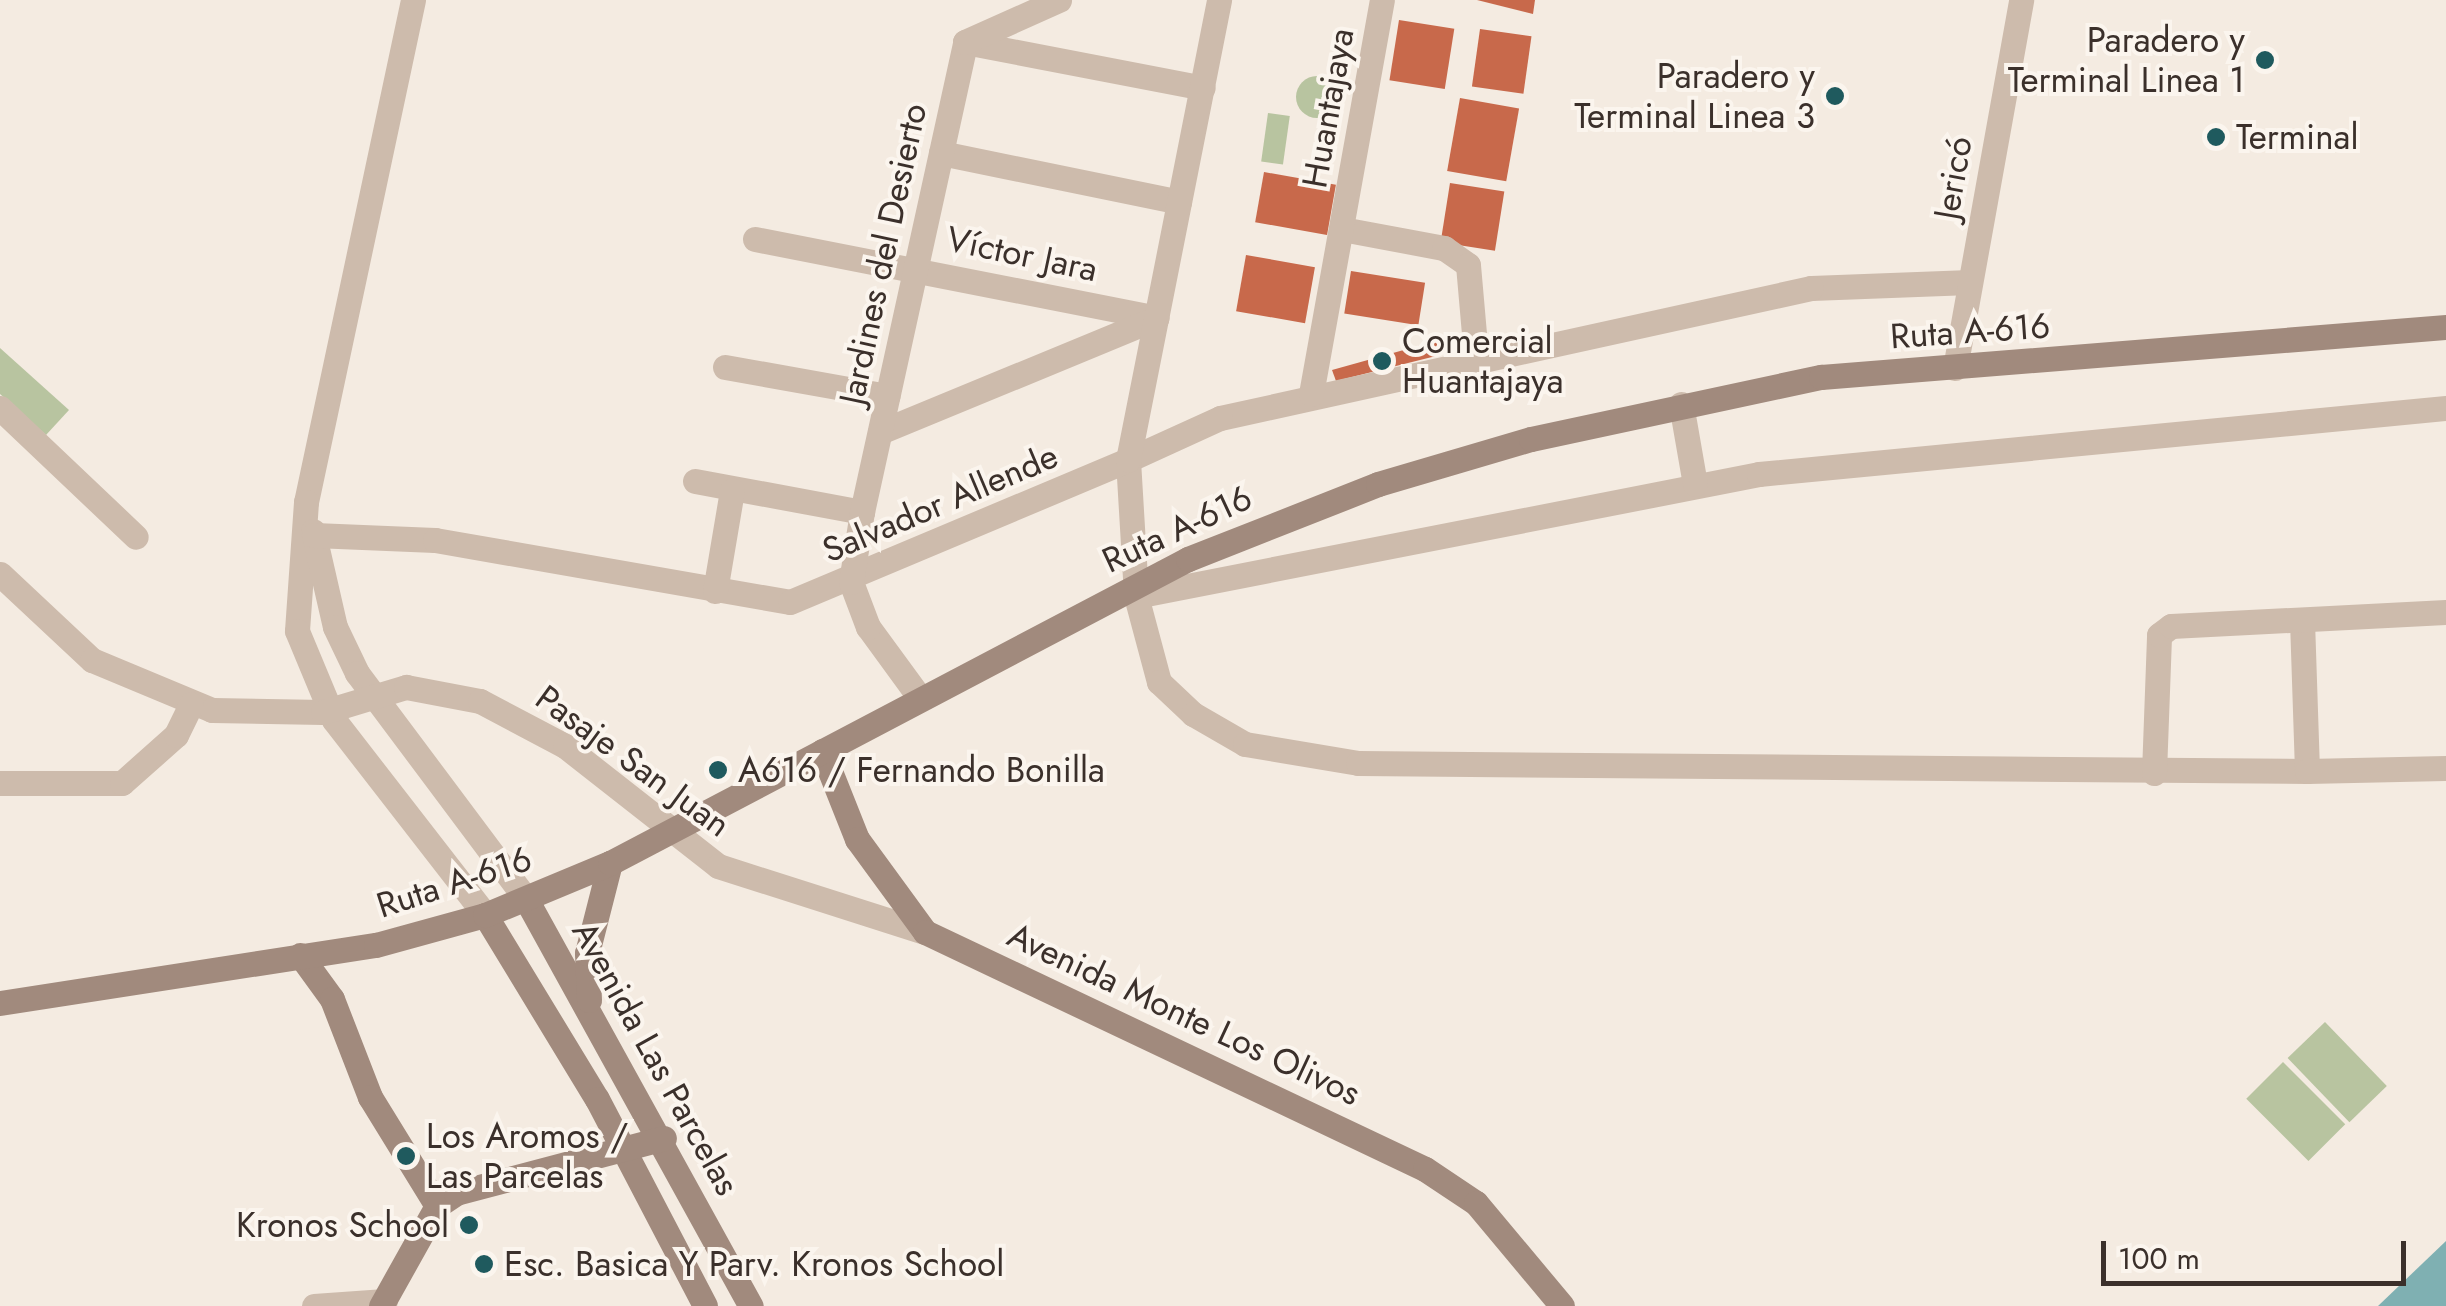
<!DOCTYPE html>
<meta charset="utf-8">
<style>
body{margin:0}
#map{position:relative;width:2446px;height:1306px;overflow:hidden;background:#f4ebe1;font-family:Jost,sans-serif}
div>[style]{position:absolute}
.green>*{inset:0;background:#b8c4a0;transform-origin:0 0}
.round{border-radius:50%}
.water>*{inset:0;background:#7fb0b2}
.building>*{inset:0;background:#c8694b;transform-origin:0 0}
.street>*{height:25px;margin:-12.5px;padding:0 12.5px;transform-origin:12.5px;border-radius:12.5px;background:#cdbbac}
.secondary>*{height:25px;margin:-12.5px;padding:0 12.5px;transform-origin:12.5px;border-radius:12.5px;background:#a18a7d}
.dots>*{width:28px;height:28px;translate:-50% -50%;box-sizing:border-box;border:5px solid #fbf5ee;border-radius:50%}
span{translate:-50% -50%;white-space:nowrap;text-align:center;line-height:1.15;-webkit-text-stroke:8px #fbf5ee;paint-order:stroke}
.poi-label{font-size:35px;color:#3b302b}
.right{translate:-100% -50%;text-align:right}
.left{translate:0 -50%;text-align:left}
.street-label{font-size:35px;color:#3b302b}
.scale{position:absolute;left:2101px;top:1241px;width:305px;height:45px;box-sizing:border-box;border:5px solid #3b302b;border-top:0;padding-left:12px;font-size:30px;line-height:35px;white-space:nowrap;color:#3b302b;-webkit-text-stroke:8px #fbf5ee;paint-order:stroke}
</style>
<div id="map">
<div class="green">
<i class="round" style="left:1296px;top:76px;width:42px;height:42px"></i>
<i style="left:1268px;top:113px;width:22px;height:49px;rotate:8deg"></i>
<i style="clip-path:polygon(0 348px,69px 410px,46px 435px,0 394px)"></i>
<i style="left:2325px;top:1022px;width:89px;height:52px;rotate:46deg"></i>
<i style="left:2283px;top:1062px;width:88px;height:52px;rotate:45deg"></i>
</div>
<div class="water">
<i style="clip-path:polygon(2446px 1241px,2446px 1306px,2378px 1306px)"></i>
</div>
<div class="building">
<i style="clip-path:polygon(1477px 0,1535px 0,1533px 14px)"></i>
<i style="left:1399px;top:20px;width:56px;height:61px;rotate:9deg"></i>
<i style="left:1480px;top:29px;width:52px;height:58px;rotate:8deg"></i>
<i style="left:1460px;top:98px;width:60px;height:74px;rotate:10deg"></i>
<i style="left:1264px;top:172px;width:73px;height:51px;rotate:10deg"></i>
<i style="left:1450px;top:183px;width:55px;height:60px;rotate:9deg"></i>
<i style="left:1246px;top:255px;width:70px;height:57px;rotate:10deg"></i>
<i style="left:1351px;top:271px;width:75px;height:43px;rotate:9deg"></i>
<i style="clip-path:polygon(1436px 341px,1440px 355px,1336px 381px,1332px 370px)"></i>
</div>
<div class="street">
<i style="left:413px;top:0;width:513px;rotate:102.03deg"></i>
<i style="left:306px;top:502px;width:129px;rotate:94deg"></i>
<i style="left:297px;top:631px;width:96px;rotate:67.4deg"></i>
<i style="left:334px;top:720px;width:247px;rotate:52.2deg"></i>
<i style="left:965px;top:42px;width:242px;rotate:10.9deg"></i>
<i style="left:941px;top:153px;width:243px;rotate:11.6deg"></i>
<i style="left:1342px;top:229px;width:104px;rotate:10.6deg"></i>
<i style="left:1444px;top:248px;width:29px;rotate:35deg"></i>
<i style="left:1468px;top:265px;width:91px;rotate:85deg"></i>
<i style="left:755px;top:239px;width:409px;rotate:11.1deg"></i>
<i style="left:1970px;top:282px;width:159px;rotate:177.8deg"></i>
<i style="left:1811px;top:288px;width:605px;rotate:167.59deg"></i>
<i style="left:1220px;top:418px;width:101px;rotate:155.5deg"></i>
<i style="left:1128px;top:460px;width:136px;rotate:86.6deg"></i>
<i style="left:1136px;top:596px;width:635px;rotate:-11.08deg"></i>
<i style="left:1759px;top:474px;width:690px;rotate:-5.49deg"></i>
<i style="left:725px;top:367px;width:165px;rotate:10.1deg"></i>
<i style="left:1955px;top:368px;width:374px;rotate:-79.8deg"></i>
<i style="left:1311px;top:394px;width:400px;rotate:-79.8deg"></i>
<i style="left:1681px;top:404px;width:81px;rotate:80.1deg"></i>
<i style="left:0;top:408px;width:187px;rotate:43.5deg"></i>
<i style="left:880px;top:432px;width:299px;rotate:-22.4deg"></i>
<i style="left:695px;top:481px;width:170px;rotate:10.5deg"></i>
<i style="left:313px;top:531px;width:98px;rotate:77.1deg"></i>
<i style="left:335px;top:627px;width:51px;rotate:64.4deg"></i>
<i style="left:357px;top:673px;width:282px;rotate:53.2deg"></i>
<i style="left:314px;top:535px;width:121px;rotate:2.4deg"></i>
<i style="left:435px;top:540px;width:360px;rotate:9.9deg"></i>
<i style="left:790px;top:602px;width:367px;rotate:-22.8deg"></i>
<i style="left:1128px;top:460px;width:469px;rotate:-78.8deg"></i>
<i style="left:0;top:574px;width:126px;rotate:43.1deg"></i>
<i style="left:92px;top:660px;width:130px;rotate:22.6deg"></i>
<i style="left:212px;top:710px;width:111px;rotate:1deg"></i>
<i style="left:323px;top:712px;width:87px;rotate:-16.8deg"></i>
<i style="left:406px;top:687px;width:75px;rotate:10.7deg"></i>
<i style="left:480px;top:701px;width:96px;rotate:27.9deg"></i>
<i style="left:565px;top:746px;width:194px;rotate:38.1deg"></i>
<i style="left:718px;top:866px;width:217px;rotate:17.7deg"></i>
<i style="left:715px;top:591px;width:102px;rotate:-80.4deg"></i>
<i style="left:1136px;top:596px;width:89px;rotate:75deg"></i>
<i style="left:1159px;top:682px;width:47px;rotate:43.3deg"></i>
<i style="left:1193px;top:714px;width:60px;rotate:30deg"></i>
<i style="left:1245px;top:744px;width:115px;rotate:9.5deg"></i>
<i style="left:1358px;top:763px;width:949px;rotate:0.48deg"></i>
<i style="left:2307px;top:771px;width:147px;rotate:-91.9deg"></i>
<i style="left:920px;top:698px;width:88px;rotate:-126.2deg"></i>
<i style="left:868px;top:627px;width:48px;rotate:-110.7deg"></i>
<i style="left:851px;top:582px;width:71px;rotate:-81.1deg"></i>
<i style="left:862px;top:512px;width:481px;rotate:-77.6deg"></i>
<i style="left:965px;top:42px;width:103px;rotate:-24.1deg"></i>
<i style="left:2307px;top:771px;width:139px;rotate:-1.2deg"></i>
<i style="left:2154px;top:773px;width:138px;rotate:-87.9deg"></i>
<i style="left:2159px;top:635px;width:15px;rotate:-37deg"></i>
<i style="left:2171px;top:626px;width:275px;rotate:-2.9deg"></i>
<i style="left:0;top:783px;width:122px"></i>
<i style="left:122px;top:783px;width:72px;rotate:-41.6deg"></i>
<i style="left:176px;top:735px;width:34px;rotate:-64deg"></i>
<i style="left:314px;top:1306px;width:71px;rotate:-4deg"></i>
</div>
<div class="secondary">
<i style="left:822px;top:751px;width:95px;rotate:68.3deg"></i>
<i style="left:857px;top:839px;width:115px;rotate:53.8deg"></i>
<i style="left:925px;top:932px;width:553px;rotate:25.36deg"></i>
<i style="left:1425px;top:1169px;width:61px;rotate:33.7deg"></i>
<i style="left:1476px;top:1203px;width:134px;rotate:50.1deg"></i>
<i style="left:526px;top:899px;width:465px;rotate:61.1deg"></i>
<i style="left:485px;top:915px;width:215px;rotate:58.7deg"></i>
<i style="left:597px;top:1099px;width:233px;rotate:62.4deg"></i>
<i style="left:300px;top:955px;width:54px;rotate:54deg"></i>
<i style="left:332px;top:999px;width:105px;rotate:68.8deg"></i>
<i style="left:370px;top:1097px;width:128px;rotate:58.4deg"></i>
<i style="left:589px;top:1000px;width:47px;rotate:-92.4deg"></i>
<i style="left:587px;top:953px;width:93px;rotate:-75.7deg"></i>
<i style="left:0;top:1003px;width:380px;rotate:-8.8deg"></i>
<i style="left:376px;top:945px;width:113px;rotate:-15.4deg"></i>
<i style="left:485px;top:915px;width:135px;rotate:-22.6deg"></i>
<i style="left:610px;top:863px;width:653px;rotate:-27.74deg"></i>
<i style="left:1188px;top:559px;width:204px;rotate:-21.5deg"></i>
<i style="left:1378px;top:484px;width:159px;rotate:-16.4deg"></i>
<i style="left:1531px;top:439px;width:297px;rotate:-12.1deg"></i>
<i style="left:1821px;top:377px;width:627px;rotate:-4.57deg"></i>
<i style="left:381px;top:1306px;width:115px;rotate:-60.8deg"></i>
<i style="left:437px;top:1206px;width:23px;rotate:-34deg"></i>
<i style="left:456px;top:1193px;width:215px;rotate:-14.8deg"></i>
</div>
<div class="dots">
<i style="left:2265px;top:60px;background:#1f5a5e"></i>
<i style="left:1835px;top:96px;background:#1f5a5e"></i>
<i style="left:2216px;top:137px;background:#1f5a5e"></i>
<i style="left:1382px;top:361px;background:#1f5a5e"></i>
<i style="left:718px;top:770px;background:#1f5a5e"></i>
<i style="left:406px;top:1156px;background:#1f5a5e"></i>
<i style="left:469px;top:1225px;background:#1f5a5e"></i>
<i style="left:484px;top:1264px;background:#1f5a5e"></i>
</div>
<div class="poi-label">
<span class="right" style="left:2245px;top:60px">Paradero y<br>Terminal Linea 1</span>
<span class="right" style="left:1815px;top:96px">Paradero y<br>Terminal Linea 3</span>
<span class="left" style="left:2236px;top:137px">Terminal</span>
<span class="left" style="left:1402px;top:361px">Comercial<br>Huantajaya</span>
<span class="left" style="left:738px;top:770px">A616 / Fernando Bonilla</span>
<span class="left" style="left:426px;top:1156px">Los Aromos /<br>Las Parcelas</span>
<span class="right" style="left:449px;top:1225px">Kronos School</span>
<span class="left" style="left:504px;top:1264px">Esc. Basica Y Parv. Kronos School</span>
</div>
<div class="street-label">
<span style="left:1328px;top:108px;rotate:-80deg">Huantajaya</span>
<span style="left:1953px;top:178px;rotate:-80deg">Jericó</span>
<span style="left:883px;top:254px;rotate:-78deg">Jardines del Desierto</span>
<span style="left:1022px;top:254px;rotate:12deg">Víctor Jara</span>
<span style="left:1970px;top:331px;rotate:-4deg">Ruta A-616</span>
<span style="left:940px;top:503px;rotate:-23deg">Salvador Allende</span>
<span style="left:1177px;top:529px;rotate:-25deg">Ruta A-616</span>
<span style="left:633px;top:761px;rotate:36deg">Pasaje San Juan</span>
<span style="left:454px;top:882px;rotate:-18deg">Ruta A-616</span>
<span style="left:1184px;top:1014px;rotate:25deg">Avenida Monte Los Olivos</span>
<span style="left:656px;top:1058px;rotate:61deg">Avenida Las Parcelas</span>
</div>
<div class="scale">100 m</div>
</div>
